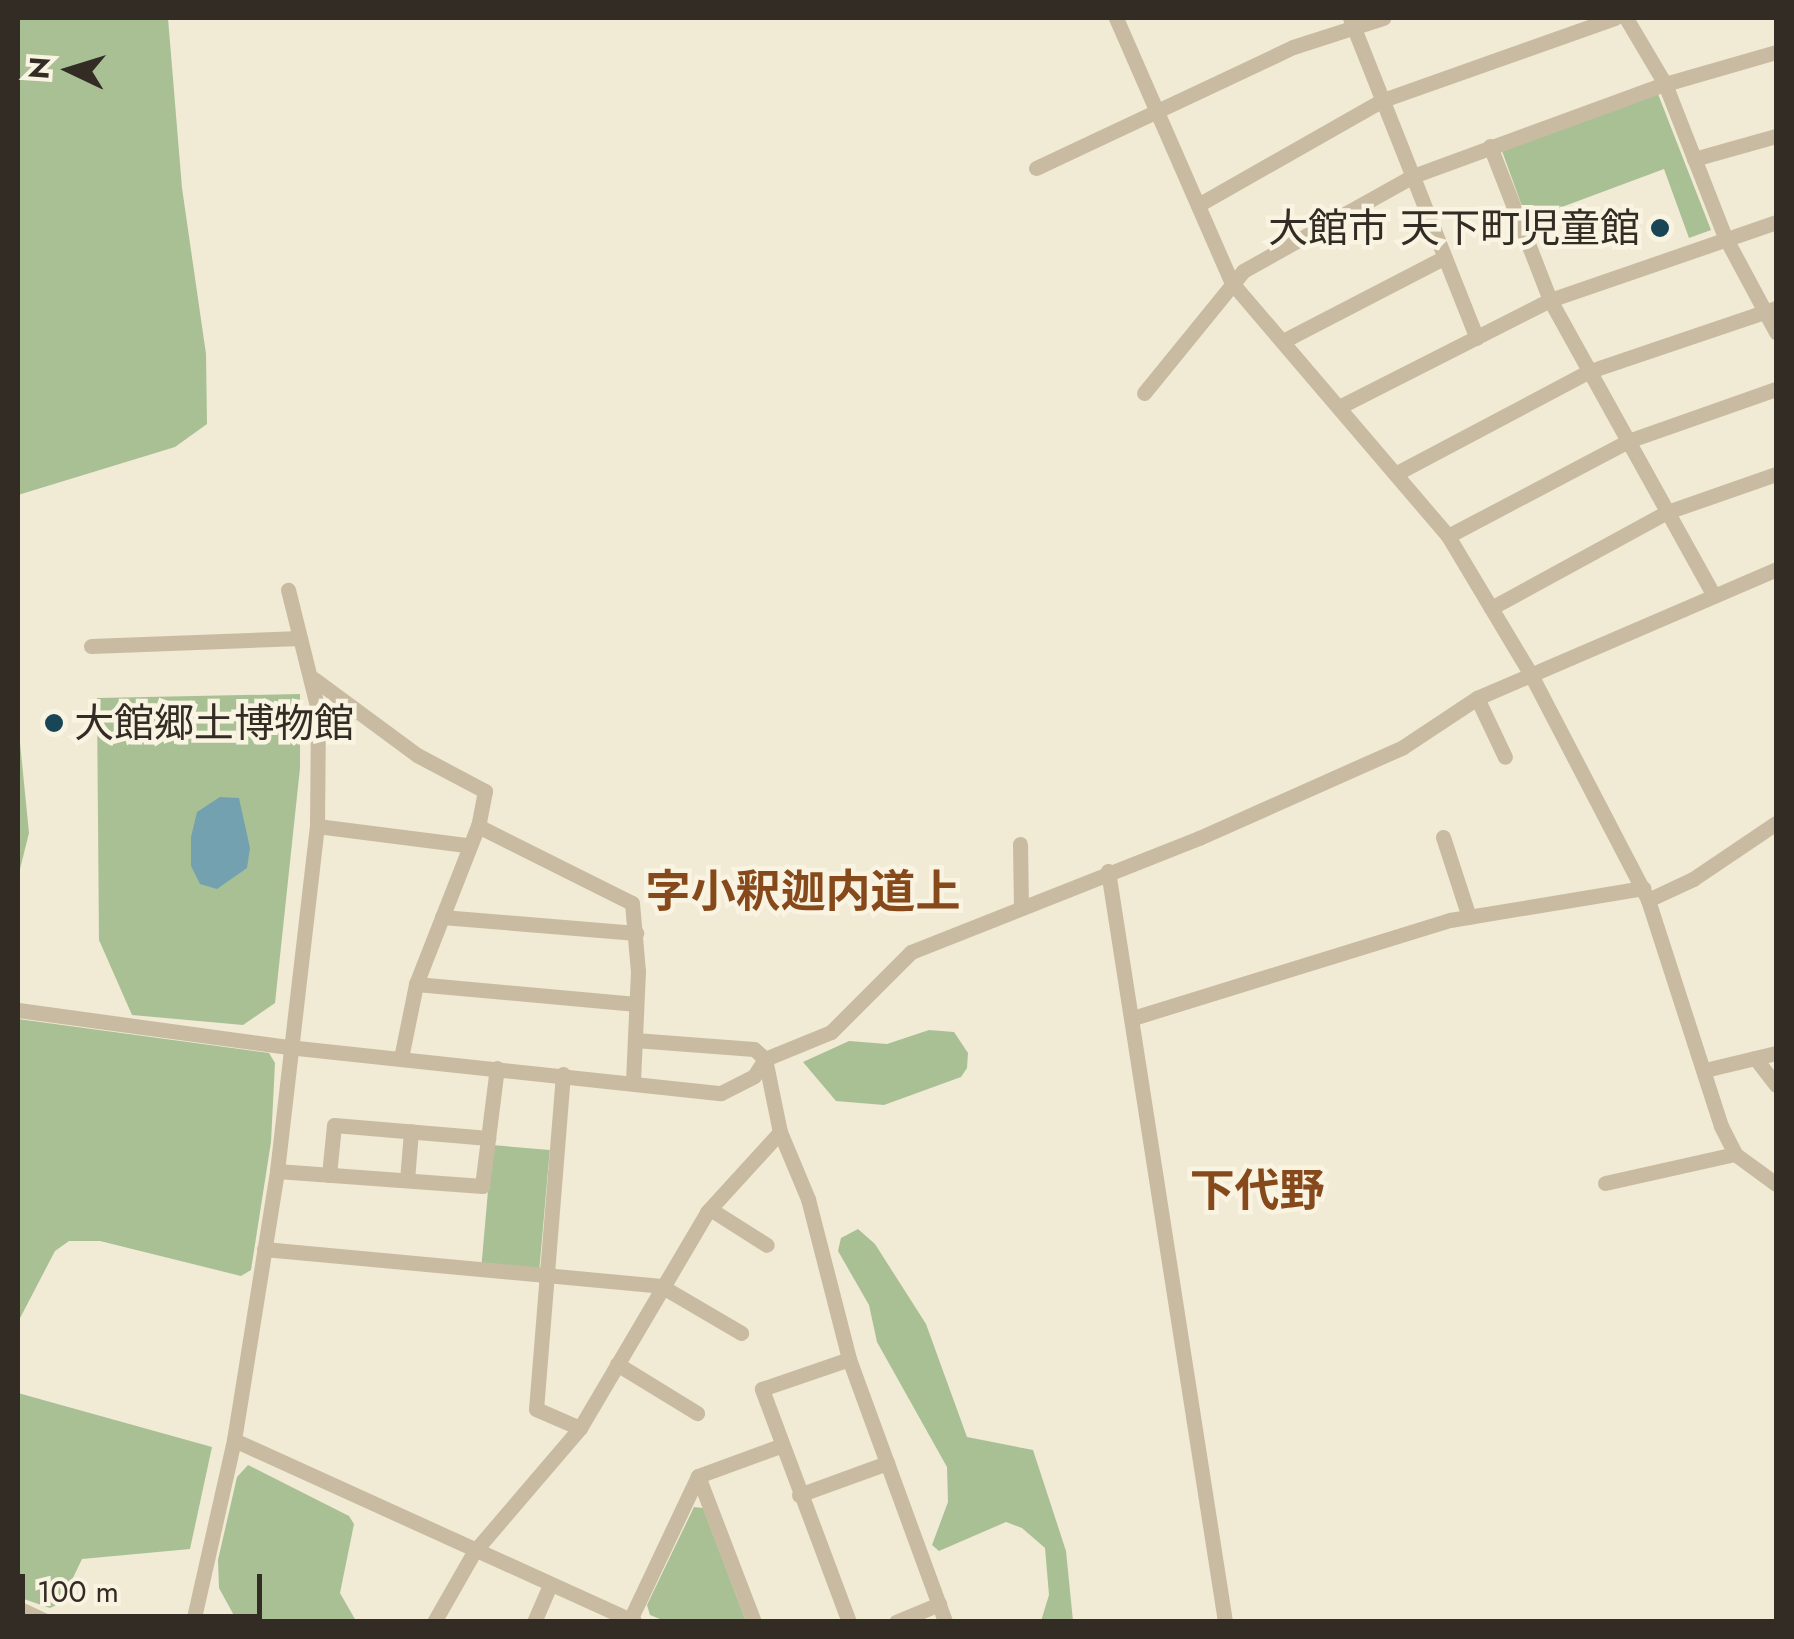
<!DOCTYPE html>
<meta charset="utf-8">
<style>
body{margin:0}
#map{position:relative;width:1794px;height:1639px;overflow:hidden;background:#f1ead5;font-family:Jost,"Noto Sans JP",sans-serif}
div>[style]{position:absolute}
.green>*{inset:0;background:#a9c095;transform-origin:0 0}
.water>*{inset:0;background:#73a1af}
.minor>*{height:15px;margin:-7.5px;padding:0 7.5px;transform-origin:7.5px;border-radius:7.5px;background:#c9bba1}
.dots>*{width:28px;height:28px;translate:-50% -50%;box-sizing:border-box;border:5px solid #f9f3e1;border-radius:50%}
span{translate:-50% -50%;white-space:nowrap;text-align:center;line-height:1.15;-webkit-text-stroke:9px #f9f3e1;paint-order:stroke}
.poi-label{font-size:40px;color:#332c24}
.right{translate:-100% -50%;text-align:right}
.left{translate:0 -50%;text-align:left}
.quarter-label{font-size:45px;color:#85491b;font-weight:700}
.frame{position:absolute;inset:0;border:20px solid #332c24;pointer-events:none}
.north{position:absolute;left:20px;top:20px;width:100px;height:100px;-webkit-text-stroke:8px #f9f3e1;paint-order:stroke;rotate:274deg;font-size:28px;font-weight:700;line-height:40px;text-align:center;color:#332c24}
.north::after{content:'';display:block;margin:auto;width:35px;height:45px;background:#332c24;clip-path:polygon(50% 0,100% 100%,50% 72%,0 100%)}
.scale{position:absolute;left:20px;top:1574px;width:242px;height:45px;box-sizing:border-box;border:5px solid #332c24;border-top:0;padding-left:12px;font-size:30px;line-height:35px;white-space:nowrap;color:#332c24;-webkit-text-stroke:8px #f9f3e1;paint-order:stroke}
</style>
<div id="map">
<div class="green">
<i style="clip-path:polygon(18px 18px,168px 18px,182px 188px,206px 354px,207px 424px,175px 447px,18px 495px)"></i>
<i style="clip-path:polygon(1658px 94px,1711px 230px,1689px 238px,1664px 169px,1527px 220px,1502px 151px)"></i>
<i style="clip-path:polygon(300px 694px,300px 768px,275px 1003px,243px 1025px,132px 1015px,99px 940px,97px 698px)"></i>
<i style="clip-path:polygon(18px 723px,29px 833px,18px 877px)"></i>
<i style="clip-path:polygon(18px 1019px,269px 1053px,275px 1063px,271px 1142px,251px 1270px,241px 1276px,100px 1241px,69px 1241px,55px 1251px,18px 1322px)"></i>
<i style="clip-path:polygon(929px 1030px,954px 1032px,968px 1053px,967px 1068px,961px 1077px,884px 1105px,836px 1101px,803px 1062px,849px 1041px,887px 1044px)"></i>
<i style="left:492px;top:1145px;width:58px;height:119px;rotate:5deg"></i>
<i style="clip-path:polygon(858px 1229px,875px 1244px,926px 1324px,967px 1437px,1033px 1450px,1066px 1551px,1073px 1621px,1041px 1621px,1049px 1595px,1045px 1548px,1022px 1528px,1006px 1522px,939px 1551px,932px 1545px,948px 1502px,947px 1467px,877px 1342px,869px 1305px,838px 1251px,841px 1238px)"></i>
<i style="clip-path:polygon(18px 1393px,212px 1447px,190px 1549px,82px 1559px,61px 1603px,50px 1608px,18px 1597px)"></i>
<i style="clip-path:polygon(248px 1465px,349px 1516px,354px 1524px,340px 1593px,356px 1621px,237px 1621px,219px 1588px,218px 1560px,237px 1477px)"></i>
<i style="clip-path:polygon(694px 1507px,703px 1508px,746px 1621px,665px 1621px,650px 1615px,647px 1605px)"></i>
</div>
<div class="water">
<i style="clip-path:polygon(220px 797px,239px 798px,250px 848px,247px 868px,217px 889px,200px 884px,191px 866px,191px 837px,197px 812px)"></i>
</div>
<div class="minor">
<i style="left:1116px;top:18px;width:289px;rotate:66.4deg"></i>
<i style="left:1232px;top:283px;width:333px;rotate:49.5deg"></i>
<i style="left:1448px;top:536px;width:160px;rotate:59.1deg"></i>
<i style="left:1530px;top:673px;width:256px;rotate:62.5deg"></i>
<i style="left:1648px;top:900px;width:237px;rotate:72.1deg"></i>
<i style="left:1721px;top:1126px;width:31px;rotate:63deg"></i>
<i style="left:1735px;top:1154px;width:51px;rotate:36.2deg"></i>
<i style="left:1350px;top:18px;width:344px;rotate:68.4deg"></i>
<i style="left:1626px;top:18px;width:77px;rotate:59.4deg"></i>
<i style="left:1665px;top:84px;width:164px;rotate:68.6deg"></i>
<i style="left:1725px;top:237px;width:108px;rotate:61.8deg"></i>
<i style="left:1490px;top:146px;width:165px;rotate:68.7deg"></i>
<i style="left:1550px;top:300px;width:338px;rotate:61deg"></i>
<i style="left:1694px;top:159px;width:85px;rotate:-15.7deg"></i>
<i style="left:1036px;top:168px;width:284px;rotate:-25.2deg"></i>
<i style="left:1293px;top:47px;width:95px;rotate:-17.9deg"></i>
<i style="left:1198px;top:205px;width:213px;rotate:-29.6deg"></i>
<i style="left:1383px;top:100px;width:246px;rotate:-19.5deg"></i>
<i style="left:1283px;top:341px;width:182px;rotate:-27.4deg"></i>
<i style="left:1144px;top:393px;width:157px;rotate:-50.9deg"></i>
<i style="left:1243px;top:271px;width:195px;rotate:-29.2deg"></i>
<i style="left:1413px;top:176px;width:268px;rotate:-20.1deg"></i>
<i style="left:1665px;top:84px;width:116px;rotate:-16.1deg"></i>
<i style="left:1343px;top:405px;width:232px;rotate:-26.9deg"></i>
<i style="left:1550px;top:300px;width:239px;rotate:-19deg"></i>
<i style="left:1397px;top:473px;width:218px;rotate:-27.9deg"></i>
<i style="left:1590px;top:371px;width:196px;rotate:-18.7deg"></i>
<i style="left:1448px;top:536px;width:204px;rotate:-27.8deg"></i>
<i style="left:1628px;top:441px;width:157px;rotate:-19.4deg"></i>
<i style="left:1491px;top:608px;width:200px;rotate:-28.6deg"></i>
<i style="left:1667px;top:512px;width:115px;rotate:-19.2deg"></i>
<i style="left:91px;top:646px;width:209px;rotate:-2.2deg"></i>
<i style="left:314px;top:679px;width:128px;rotate:36.4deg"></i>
<i style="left:417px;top:755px;width:77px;rotate:27.9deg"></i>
<i style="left:485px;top:791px;width:36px;rotate:101deg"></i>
<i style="left:1477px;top:698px;width:65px;rotate:64.6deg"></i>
<i style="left:317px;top:826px;width:150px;rotate:7.3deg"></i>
<i style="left:1443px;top:837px;width:84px;rotate:72deg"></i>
<i style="left:1020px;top:844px;width:64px;rotate:89.1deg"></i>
<i style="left:1108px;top:871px;width:760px;rotate:81.14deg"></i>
<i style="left:1648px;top:900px;width:50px;rotate:-25deg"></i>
<i style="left:1693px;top:879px;width:100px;rotate:-34deg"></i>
<i style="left:442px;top:917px;width:195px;rotate:4.7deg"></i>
<i style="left:416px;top:984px;width:221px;rotate:5.2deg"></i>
<i style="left:18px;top:1010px;width:273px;rotate:7.8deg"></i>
<i style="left:288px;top:1047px;width:435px;rotate:6.1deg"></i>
<i style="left:721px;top:1093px;width:37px;rotate:-27deg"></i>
<i style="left:754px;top:1076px;width:20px;rotate:-57deg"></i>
<i style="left:765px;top:1059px;width:71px;rotate:-22.2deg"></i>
<i style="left:831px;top:1032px;width:113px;rotate:-45deg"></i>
<i style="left:911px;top:952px;width:310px;rotate:-21.6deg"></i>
<i style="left:1199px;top:838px;width:223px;rotate:-24deg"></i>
<i style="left:1403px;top:747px;width:89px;rotate:-33.5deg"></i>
<i style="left:1477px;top:698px;width:326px;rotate:-23.3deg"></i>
<i style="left:1133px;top:1018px;width:332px;rotate:-17.2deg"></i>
<i style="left:1450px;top:920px;width:196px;rotate:-9.4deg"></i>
<i style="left:635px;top:1040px;width:119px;rotate:4.3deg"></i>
<i style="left:754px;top:1049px;width:15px;rotate:42deg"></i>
<i style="left:765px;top:1059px;width:75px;rotate:78.4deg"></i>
<i style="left:780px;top:1132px;width:73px;rotate:67.3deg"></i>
<i style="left:808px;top:1199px;width:165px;rotate:75.6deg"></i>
<i style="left:401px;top:1058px;width:76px;rotate:-78.5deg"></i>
<i style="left:416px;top:984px;width:170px;rotate:-68.6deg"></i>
<i style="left:478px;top:826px;width:172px;rotate:26.6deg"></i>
<i style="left:632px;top:903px;width:68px;rotate:85deg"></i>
<i style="left:638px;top:971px;width:110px;rotate:92.6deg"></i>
<i style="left:1755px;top:1058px;width:34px;rotate:52deg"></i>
<i style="left:1705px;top:1070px;width:73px;rotate:-13.5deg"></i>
<i style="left:563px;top:1074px;width:336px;rotate:94.6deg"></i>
<i style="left:536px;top:1409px;width:48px;rotate:23.4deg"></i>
<i style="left:277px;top:1171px;width:206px;rotate:4.2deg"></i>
<i style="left:482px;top:1186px;width:119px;rotate:-82.8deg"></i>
<i style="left:329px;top:1175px;width:50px;rotate:-84.3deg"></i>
<i style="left:334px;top:1125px;width:155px;rotate:4.8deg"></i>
<i style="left:407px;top:1180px;width:49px;rotate:-85.3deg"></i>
<i style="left:1605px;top:1183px;width:133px;rotate:-12.6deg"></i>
<i style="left:710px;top:1209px;width:67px;rotate:32.3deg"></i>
<i style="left:264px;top:1249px;width:399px;rotate:5.3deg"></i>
<i style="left:661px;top:1286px;width:93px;rotate:30.4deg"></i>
<i style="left:617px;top:1364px;width:94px;rotate:31.5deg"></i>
<i style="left:234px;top:1440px;width:440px;rotate:24.4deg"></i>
<i style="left:698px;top:1476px;width:87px;rotate:-20.1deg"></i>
<i style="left:799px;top:1495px;width:94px;rotate:-20deg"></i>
<i style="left:18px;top:1608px;width:33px;rotate:25deg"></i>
<i style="left:193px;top:1622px;width:187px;rotate:-77.3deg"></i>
<i style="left:234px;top:1440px;width:272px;rotate:-80.9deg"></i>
<i style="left:277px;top:1171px;width:347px;rotate:-83.4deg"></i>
<i style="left:317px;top:826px;width:116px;rotate:-89.5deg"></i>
<i style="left:318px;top:710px;width:124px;rotate:-104deg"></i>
<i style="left:434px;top:1622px;width:81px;rotate:-60.3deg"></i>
<i style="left:474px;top:1552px;width:163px;rotate:-49.5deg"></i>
<i style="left:580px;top:1428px;width:251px;rotate:-59.5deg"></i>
<i style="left:707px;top:1212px;width:108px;rotate:-47.6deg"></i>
<i style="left:534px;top:1622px;width:40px;rotate:-66.6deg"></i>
<i style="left:629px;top:1622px;width:161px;rotate:-64.7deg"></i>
<i style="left:698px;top:1476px;width:156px;rotate:69deg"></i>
<i style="left:849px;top:1622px;width:249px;rotate:-110.5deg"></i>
<i style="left:762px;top:1389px;width:92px;rotate:-19deg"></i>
<i style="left:849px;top:1359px;width:280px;rotate:69.9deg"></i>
<i style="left:896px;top:1622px;width:47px;rotate:-22.7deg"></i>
</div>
<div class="dots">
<i style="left:1660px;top:228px;background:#194656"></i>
<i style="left:54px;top:723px;background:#194656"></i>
</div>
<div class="poi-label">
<span class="right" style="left:1640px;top:228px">大館市 天下町児童館</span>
<span class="left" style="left:74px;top:723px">大館郷土博物館</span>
</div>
<div class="quarter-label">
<span style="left:803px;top:892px">字小釈迦内道上</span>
<span style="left:1257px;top:1191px">下代野</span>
</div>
<div class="frame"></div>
<div class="north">N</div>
<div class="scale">100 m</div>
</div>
